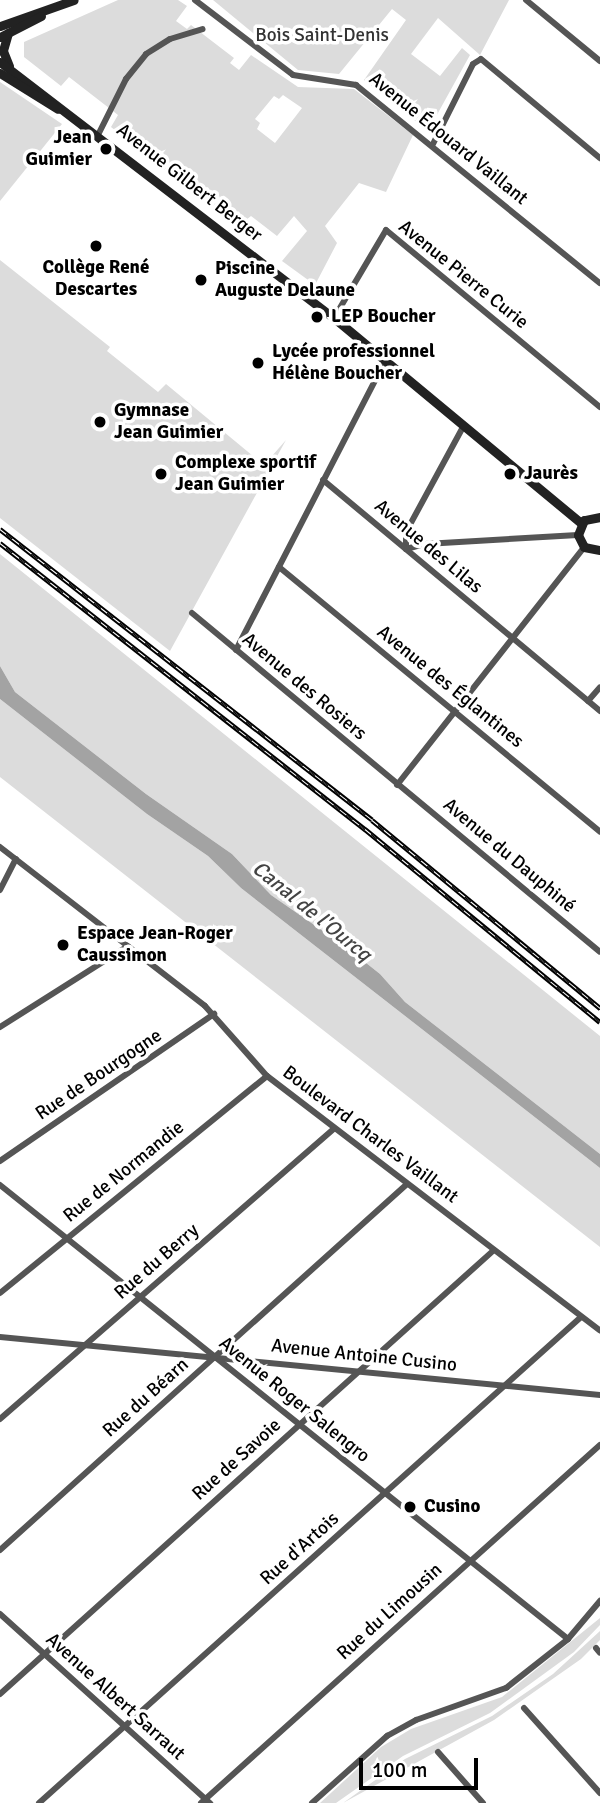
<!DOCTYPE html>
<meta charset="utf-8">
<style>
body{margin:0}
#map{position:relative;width:600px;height:1803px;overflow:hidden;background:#fff;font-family:Signika,sans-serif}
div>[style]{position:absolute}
.green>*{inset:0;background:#dcdcdc}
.water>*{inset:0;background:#a3a3a3}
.street>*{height:6px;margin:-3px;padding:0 3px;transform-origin:3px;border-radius:3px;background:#555}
.secondary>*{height:9px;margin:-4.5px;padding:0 4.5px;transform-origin:4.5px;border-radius:4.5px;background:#222}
.rail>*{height:5px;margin-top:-2.5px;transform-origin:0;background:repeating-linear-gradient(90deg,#fff 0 8px,#000 0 16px);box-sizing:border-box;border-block:2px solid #000}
.dots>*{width:19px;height:19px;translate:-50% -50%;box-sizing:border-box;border:4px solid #fff;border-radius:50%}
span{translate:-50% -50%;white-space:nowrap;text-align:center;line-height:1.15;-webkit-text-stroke:7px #fff;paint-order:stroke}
.park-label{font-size:19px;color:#333}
.poi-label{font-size:19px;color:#000;font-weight:700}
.right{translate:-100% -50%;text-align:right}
.left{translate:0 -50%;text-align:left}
.street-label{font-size:19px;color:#000}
.water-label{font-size:21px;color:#444;font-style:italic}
.scale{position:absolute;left:359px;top:1758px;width:119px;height:32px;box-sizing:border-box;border:4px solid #000;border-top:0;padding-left:9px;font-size:21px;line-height:24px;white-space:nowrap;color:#000;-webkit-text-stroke:5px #fff;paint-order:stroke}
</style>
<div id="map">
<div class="green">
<i style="clip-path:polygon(evenodd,118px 0,178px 0,187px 6px,176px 21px,187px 29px,191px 25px,234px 58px,230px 63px,239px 70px,251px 55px,298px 87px,354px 89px,413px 135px,386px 192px,359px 183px,325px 226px,337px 243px,315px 285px,282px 261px,307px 231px,294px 216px,277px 236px,251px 216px,237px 227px,111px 127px,118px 115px,69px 77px,61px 86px,24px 57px,24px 42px,118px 0,283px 95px,302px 108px,275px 143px,257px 129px,260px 123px,255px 119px,274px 96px,279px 99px,283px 95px)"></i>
<i style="clip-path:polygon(213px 0,509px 0,480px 55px,438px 18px,411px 54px,440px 76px,462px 48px,470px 55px,428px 131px,364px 80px,406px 20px,392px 9px,339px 74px,298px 70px)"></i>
<i style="clip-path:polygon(0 82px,62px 124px,0 201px)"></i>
<i style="clip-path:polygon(0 260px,110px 347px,107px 351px,158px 392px,166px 384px,264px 465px,286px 440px,170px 651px,0 518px)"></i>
<i style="clip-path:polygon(0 554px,600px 1036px,600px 1154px,405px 1002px,380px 974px,346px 947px,271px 895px,232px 854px,146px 794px,15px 692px,0 666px)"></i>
<i style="clip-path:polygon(0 699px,147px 814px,208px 856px,241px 888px,600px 1168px,600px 1247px,0 777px)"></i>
<i style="clip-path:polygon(600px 1618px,600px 1625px,574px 1652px,490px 1713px,403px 1756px,336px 1803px,320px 1803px,381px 1747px,411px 1729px,502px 1697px)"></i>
<i style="clip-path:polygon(600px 1631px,600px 1640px,581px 1659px,494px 1720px,343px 1803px,405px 1759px,492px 1716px,553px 1674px)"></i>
</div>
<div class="water">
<i style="clip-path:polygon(0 666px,15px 692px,146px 794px,232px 854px,271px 895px,346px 947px,380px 974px,405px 1002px,600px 1154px,600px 1168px,241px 888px,208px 856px,147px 814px,0 699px)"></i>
</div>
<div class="street">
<i style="left:195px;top:0;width:123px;rotate:37.4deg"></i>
<i style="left:293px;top:75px;width:64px;rotate:9deg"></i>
<i style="left:356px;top:85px;width:314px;rotate:39.1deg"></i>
<i style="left:526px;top:0;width:96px;rotate:39.5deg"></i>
<i style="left:98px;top:135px;width:63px;rotate:-63.4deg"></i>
<i style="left:126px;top:79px;width:32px;rotate:-51deg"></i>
<i style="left:146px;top:54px;width:28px;rotate:-32deg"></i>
<i style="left:170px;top:39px;width:34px;rotate:-17deg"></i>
<i style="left:433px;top:144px;width:89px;rotate:-63.4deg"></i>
<i style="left:473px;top:64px;width:9px;rotate:-32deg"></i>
<i style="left:481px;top:59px;width:155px;rotate:39.8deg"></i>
<i style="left:334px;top:318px;width:102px;rotate:-59.4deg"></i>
<i style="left:386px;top:230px;width:278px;rotate:39.6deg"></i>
<i style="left:463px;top:427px;width:119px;rotate:118.5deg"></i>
<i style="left:406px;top:532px;width:17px;rotate:90deg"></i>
<i style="left:406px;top:549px;width:20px;rotate:-15deg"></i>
<i style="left:425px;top:544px;width:153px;rotate:-3.4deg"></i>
<i style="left:323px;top:480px;width:361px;rotate:39.8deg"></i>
<i style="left:279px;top:567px;width:416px;rotate:39.5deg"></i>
<i style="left:192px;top:613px;width:530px;rotate:39.72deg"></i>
<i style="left:236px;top:650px;width:325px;rotate:-62.7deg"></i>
<i style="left:588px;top:701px;width:18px;rotate:-49deg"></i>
<i style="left:397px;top:785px;width:303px;rotate:-51.8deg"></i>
<i style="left:0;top:847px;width:259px;rotate:37.8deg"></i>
<i style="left:205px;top:1006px;width:94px;rotate:48.5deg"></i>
<i style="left:267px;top:1076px;width:419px;rotate:37.4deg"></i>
<i style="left:0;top:890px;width:35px;rotate:-63deg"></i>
<i style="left:0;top:1027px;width:151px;rotate:-32.3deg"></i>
<i style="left:0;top:1161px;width:260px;rotate:-34.5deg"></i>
<i style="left:0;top:1185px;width:727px;rotate:38.64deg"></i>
<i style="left:0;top:1293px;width:344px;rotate:-39.1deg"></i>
<i style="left:0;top:1337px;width:603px;rotate:5.52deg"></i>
<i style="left:0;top:1419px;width:442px;rotate:-41deg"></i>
<i style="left:0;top:1550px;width:547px;rotate:-41.96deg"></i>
<i style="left:0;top:1614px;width:283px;rotate:42deg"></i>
<i style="left:596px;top:1648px;width:6px;rotate:51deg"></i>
<i style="left:0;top:1694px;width:664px;rotate:-41.95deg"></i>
<i style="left:524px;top:1708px;width:114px;rotate:48.2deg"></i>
<i style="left:438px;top:1752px;width:68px;rotate:48.6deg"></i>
<i style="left:39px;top:1803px;width:728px;rotate:-41.88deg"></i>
<i style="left:201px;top:1803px;width:536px;rotate:-41.9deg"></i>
<i style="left:312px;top:1803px;width:101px;rotate:-41.8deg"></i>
<i style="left:387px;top:1736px;width:33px;rotate:-29deg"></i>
<i style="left:416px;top:1720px;width:96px;rotate:-19.6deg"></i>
<i style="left:506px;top:1688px;width:79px;rotate:-38.3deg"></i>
<i style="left:568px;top:1639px;width:50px;rotate:-49.9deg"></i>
</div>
<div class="secondary">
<i style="left:0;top:26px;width:78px;rotate:-19.4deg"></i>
<i style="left:8px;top:33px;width:19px;rotate:106deg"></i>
<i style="left:3px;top:51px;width:16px;rotate:68deg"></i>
<i style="left:0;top:37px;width:46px;rotate:-27.1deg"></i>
<i style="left:0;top:62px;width:421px;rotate:37.5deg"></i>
<i style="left:334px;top:318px;width:321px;rotate:39.7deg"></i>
<i style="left:0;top:73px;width:68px;rotate:31.8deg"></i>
<i style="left:600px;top:517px;width:16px;rotate:169deg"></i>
<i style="left:584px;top:520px;width:16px;rotate:112deg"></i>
<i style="left:578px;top:535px;width:13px;rotate:63deg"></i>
<i style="left:584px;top:547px;width:16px;rotate:11deg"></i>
</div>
<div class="rail">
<i style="left:0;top:529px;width:472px;rotate:38deg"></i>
<i style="left:372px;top:820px;width:296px;rotate:39.5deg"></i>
<i style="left:0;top:543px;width:464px;rotate:38.1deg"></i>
<i style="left:365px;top:829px;width:304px;rotate:39.4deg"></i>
</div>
<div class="dots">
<i style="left:106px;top:149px;background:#000"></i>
<i style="left:96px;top:246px;background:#000"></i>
<i style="left:201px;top:280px;background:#000"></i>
<i style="left:317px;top:317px;background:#000"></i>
<i style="left:258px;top:363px;background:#000"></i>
<i style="left:100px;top:422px;background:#000"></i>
<i style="left:161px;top:474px;background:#000"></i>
<i style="left:510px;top:474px;background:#000"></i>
<i style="left:63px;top:945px;background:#000"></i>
<i style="left:410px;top:1507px;background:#000"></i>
</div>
<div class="park-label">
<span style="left:322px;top:36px">Bois Saint-Denis</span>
</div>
<div class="poi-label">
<span class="right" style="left:92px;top:149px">Jean<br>Guimier</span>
<span style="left:96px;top:279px">Collège René<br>Descartes</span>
<span class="left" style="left:215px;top:280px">Piscine<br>Auguste Delaune</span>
<span class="left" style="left:331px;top:317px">LEP Boucher</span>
<span class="left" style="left:272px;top:363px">Lycée professionnel<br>Hélène Boucher</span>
<span class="left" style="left:114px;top:422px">Gymnase<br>Jean Guimier</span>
<span class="left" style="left:175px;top:474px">Complexe sportif<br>Jean Guimier</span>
<span class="left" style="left:524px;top:474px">Jaurès</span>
<span class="left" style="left:77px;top:945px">Espace Jean-Roger<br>Caussimon</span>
<span class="left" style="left:424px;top:1507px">Cusino</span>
</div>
<div class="street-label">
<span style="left:448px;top:139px;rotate:39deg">Avenue Édouard Vaillant</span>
<span style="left:189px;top:183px;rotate:38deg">Avenue Gilbert Berger</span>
<span style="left:463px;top:275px;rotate:39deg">Avenue Pierre Curie</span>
<span style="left:428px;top:547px;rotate:40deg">Avenue des Lilas</span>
<span style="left:304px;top:687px;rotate:40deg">Avenue des Rosiers</span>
<span style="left:450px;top:687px;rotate:39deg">Avenue des Églantines</span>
<span style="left:509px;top:856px;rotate:40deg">Avenue du Dauphiné</span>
<span style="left:99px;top:1075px;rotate:-34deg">Rue de Bourgogne</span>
<span style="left:370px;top:1135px;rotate:37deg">Boulevard Charles Vaillant</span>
<span style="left:124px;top:1172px;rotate:-39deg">Rue de Normandie</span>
<span style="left:157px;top:1262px;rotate:-41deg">Rue du Berry</span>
<span style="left:364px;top:1356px;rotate:6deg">Avenue Antoine Cusino</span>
<span style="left:146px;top:1398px;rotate:-42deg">Rue du Béarn</span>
<span style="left:294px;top:1400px;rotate:39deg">Avenue Roger Salengro</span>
<span style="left:237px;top:1460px;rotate:-42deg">Rue de Savoie</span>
<span style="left:300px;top:1549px;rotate:-42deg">Rue d'Artois</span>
<span style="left:390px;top:1612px;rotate:-42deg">Rue du Limousin</span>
<span style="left:115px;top:1697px;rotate:42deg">Avenue Albert Sarraut</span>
</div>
<div class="water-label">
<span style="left:312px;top:911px;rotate:39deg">Canal de l'Ourcq</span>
</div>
<div class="scale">100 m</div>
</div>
